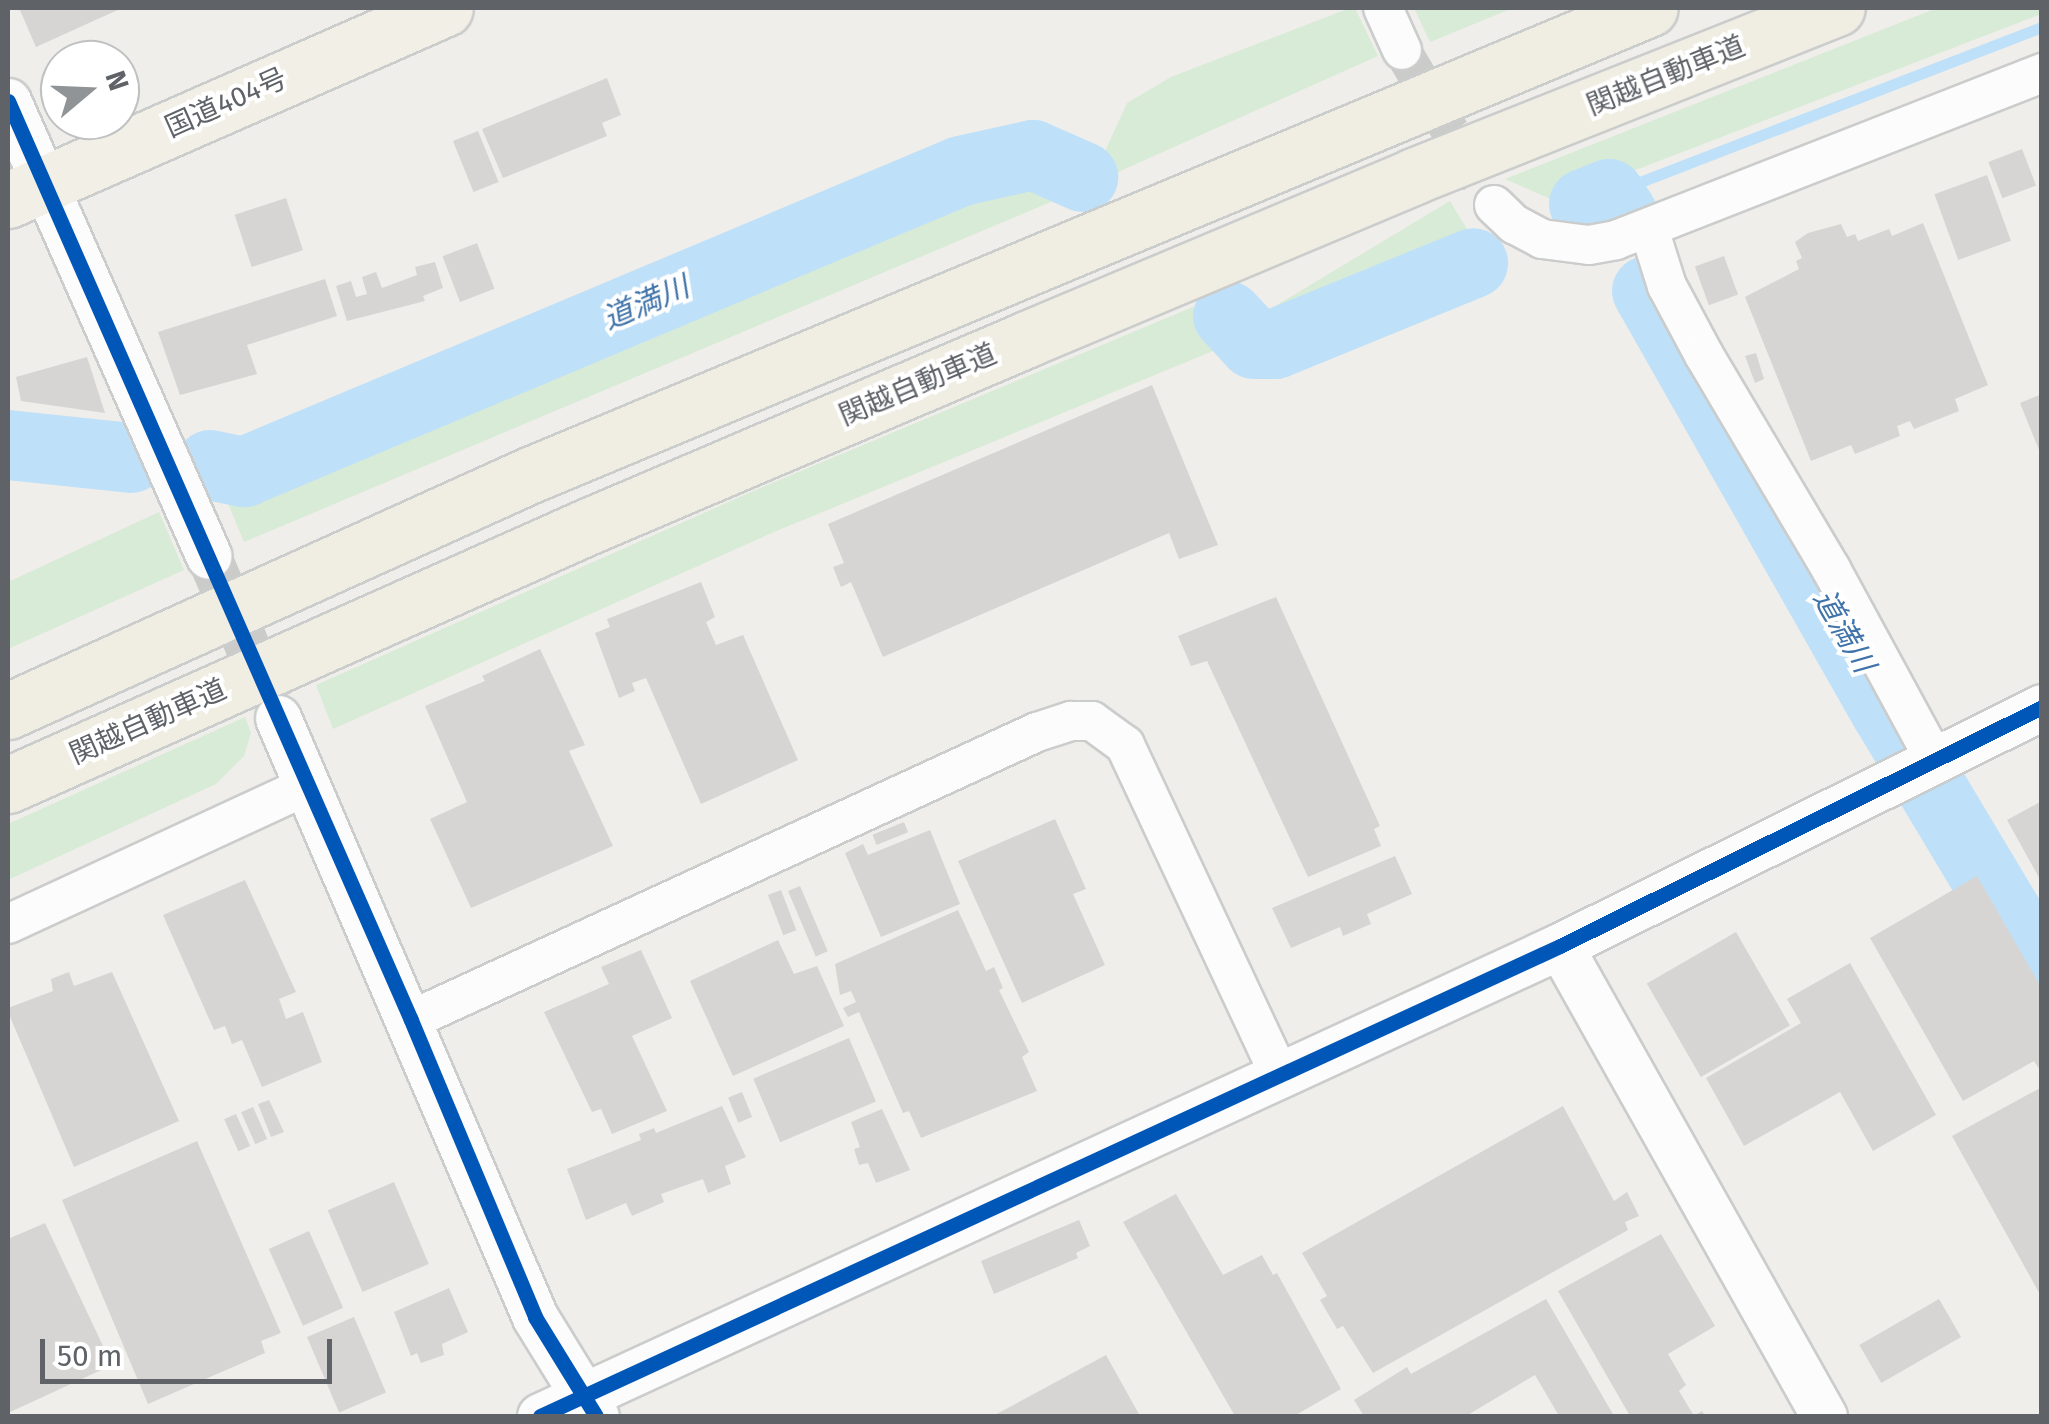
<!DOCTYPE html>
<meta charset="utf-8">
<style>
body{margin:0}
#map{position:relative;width:2049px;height:1424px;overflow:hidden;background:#efeeea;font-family:"Fira Sans","Noto Sans JP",sans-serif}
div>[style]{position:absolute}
.green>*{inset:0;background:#d8ebd6;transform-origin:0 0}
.stream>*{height:11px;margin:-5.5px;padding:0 5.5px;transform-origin:5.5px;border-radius:5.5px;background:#bfe0f9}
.river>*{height:70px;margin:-35px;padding:0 35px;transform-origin:35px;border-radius:35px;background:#bfe0f9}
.building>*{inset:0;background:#d6d5d3;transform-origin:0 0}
.minor-tunnel>*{height:38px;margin-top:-19px;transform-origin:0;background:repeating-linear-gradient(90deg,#cbcbca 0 38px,transparent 0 57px)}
.tertiary-tunnel>*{height:45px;margin-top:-22.5px;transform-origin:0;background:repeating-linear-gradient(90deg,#cbcbca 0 45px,transparent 0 67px)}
.roads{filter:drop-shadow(2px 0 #cbcccc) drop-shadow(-2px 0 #cbcccc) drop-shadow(0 2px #cbcccc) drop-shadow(0 -2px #cbcccc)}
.minor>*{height:38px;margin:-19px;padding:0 19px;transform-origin:19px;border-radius:19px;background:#fdfcfc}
.tertiary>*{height:45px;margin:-22.5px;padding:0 22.5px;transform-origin:22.5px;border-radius:22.5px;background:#fdfcfc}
.trunk>*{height:55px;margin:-27.5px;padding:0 27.5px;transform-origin:27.5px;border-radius:27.5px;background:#f2f0e6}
.motorway>*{height:55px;margin:-27.5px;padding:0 27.5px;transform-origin:27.5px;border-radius:27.5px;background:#f0ede3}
.cycleway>*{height:15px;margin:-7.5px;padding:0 7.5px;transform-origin:7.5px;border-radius:7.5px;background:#0057b8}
span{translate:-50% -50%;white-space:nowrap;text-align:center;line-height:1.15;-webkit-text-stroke:8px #fff;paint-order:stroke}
.street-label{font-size:28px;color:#5f6368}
.water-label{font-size:30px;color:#4174aa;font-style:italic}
.frame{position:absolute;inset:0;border:10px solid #5f6368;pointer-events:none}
.north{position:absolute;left:40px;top:40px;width:100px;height:100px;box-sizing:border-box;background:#fff;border:2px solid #bfc1c3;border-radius:50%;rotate:71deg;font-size:28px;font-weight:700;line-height:40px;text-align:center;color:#5f6368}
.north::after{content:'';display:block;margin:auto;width:35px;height:45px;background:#919496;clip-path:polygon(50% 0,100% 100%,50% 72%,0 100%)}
.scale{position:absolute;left:40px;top:1339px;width:292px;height:45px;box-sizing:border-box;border:5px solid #5f6368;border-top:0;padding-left:12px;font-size:30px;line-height:35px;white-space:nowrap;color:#5f6368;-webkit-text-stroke:8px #fff;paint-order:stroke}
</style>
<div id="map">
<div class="green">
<i style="clip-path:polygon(1350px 8px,1355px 8px,1378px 56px,1118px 172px,1105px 151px,1127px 103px,1171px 77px)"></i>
<i style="clip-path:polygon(1414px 8px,1513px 8px,1430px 42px)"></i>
<i style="clip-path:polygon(1937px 8px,2041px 8px,2041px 14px,1555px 201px,1505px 179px)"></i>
<i style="clip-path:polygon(1037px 164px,1057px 171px,1077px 191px,244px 542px,222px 489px,963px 177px)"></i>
<i style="left:1450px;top:201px;width:47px;height:249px;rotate:59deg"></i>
<i style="clip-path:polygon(1200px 304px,1213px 327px,1230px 344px,774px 532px,333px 729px,316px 685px,758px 489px)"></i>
<i style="clip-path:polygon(159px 512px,184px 570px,8px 649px,8px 582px)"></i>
<i style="clip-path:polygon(245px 717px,251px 733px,244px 756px,216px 784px,8px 880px,8px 824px)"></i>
</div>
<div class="stream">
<i style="left:1609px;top:194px;width:464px;rotate:-21.1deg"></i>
</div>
<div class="river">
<i style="left:1584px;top:204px;width:27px;rotate:-22deg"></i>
<i style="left:1609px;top:194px;width:23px;rotate:56deg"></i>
<i style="left:1647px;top:291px;width:485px;rotate:60.4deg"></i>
<i style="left:1887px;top:713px;width:302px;rotate:59.1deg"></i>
<i style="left:1228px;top:316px;width:38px;rotate:47deg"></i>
<i style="left:1254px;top:344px;width:21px"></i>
<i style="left:1275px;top:344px;width:214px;rotate:-22.2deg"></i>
<i style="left:8px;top:445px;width:124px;rotate:6deg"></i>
<i style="left:210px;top:465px;width:35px;rotate:12deg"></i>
<i style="left:244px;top:472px;width:778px;rotate:-22.77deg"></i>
<i style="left:961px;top:171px;width:74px;rotate:-12.5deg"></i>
<i style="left:1033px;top:155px;width:55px;rotate:23.7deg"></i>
</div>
<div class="building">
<i style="clip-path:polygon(19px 8px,122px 8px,36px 47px)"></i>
<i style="clip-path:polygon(607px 78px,621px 115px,602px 123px,607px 136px,503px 178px,482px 129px)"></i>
<i style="left:478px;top:131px;width:55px;height:27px;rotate:68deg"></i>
<i style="left:2022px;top:149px;width:39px;height:36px;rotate:69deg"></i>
<i style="left:1987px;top:175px;width:70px;height:56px;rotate:70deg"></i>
<i style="left:286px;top:198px;width:55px;height:54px;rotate:72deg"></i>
<i style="clip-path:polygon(1923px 223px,1988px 385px,1955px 399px,1959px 411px,1914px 429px,1910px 421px,1897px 426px,1900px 436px,1855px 454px,1851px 445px,1811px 461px,1745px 297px,1799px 269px,1796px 261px,1802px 258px,1795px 242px,1808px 233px,1841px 224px,1847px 237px,1855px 234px,1858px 241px,1889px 229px,1892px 236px)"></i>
<i style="left:477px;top:243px;width:49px;height:37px;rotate:69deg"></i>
<i style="left:1724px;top:256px;width:41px;height:31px;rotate:70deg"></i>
<i style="clip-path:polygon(435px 262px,443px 288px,423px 296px,425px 301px,347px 321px,336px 286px,351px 281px,356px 297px,367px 294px,362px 277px,376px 272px,382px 288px,417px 275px,415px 267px)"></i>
<i style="clip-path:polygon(325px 279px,337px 316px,247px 345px,257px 374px,180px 395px,158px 332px)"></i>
<i style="clip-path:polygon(1756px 353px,1764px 379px,1755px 383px,1745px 356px)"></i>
<i style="clip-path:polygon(87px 357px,105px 413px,21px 401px,16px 377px)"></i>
<i style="clip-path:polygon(1152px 385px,1218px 545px,1179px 559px,1169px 533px,883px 657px,851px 582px,841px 587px,833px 567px,844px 563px,828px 524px)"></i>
<i style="clip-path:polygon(2042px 394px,2042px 455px,2041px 455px,2020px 403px)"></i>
<i style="clip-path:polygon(701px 582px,715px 617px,706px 622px,716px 645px,743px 635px,798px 760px,701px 804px,646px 678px,632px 683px,635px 691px,619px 698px,595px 633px,610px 627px,607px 619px)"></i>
<i style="clip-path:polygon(1276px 597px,1380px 826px,1374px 829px,1381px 846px,1308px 877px,1207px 661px,1191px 666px,1178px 636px)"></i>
<i style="clip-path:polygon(540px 649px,585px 745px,569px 751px,613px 846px,471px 908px,430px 819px,467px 802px,425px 706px,485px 681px,482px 676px)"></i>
<i style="clip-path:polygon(2042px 801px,2042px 883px,2007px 820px)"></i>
<i style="clip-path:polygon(1055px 819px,1086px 889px,1073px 894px,1105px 965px,1022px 1003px,958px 861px)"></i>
<i style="left:904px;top:822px;width:11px;height:34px;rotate:68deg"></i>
<i style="clip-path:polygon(930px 830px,960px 904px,881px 937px,845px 853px,863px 844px,868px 855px)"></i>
<i style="clip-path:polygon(1395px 856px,1412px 894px,1367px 914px,1371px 924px,1343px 936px,1340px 927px,1291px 948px,1272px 908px)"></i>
<i style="clip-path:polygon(1977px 876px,2042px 989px,2042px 1073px,2034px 1061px,1963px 1101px,1870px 938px)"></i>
<i style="clip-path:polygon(245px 880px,296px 992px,279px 999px,286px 1019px,303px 1012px,322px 1062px,262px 1087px,242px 1040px,232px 1044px,225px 1026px,214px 1030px,163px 915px)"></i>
<i style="left:800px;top:886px;width:71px;height:13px;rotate:67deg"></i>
<i style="left:781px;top:890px;width:43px;height:14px;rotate:69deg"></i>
<i style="clip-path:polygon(958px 910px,986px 971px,994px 967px,1003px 988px,999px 990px,1029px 1052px,1022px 1057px,1037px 1091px,921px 1138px,909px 1111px,903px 1113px,859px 1012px,848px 1017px,843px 1008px,856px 1002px,851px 991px,840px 995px,835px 964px)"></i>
<i style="left:1736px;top:932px;width:108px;height:103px;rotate:60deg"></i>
<i style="clip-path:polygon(778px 940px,794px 974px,817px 966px,844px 1026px,733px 1076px,690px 981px)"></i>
<i style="clip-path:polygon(641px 950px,672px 1018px,632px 1036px,667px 1111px,612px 1134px,601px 1109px,592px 1112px,544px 1012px,609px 984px,601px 967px)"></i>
<i style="clip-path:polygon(1850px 963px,1936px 1115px,1873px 1151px,1840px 1092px,1744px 1146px,1706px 1078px,1801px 1023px,1787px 999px)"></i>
<i style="clip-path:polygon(69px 972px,74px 986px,112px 972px,179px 1121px,74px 1167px,8px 1012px,8px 1008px,53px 991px,51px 979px)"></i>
<i style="left:849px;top:1038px;width:69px;height:104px;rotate:67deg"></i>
<i style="clip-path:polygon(2042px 1087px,2042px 1298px,1952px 1136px)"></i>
<i style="left:742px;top:1092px;width:27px;height:15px;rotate:68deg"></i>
<i style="clip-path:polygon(269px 1100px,284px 1132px,271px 1137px,258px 1104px)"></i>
<i style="clip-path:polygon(722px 1106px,746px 1157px,725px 1166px,731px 1184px,708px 1193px,703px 1179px,661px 1194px,664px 1202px,632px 1216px,626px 1203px,586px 1220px,567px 1169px,641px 1140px,639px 1134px,654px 1128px,656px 1133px)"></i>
<i style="clip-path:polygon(1563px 1106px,1614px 1201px,1627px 1192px,1639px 1216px,1625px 1222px,1628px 1230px,1373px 1373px,1343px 1326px,1337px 1329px,1320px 1300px,1327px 1296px,1302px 1253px)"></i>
<i style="left:253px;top:1107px;width:35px;height:13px;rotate:66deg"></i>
<i style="clip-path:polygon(882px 1109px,910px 1170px,876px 1183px,868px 1163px,859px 1165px,854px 1149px,860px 1147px,851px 1122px)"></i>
<i style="left:236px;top:1114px;width:35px;height:13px;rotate:66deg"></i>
<i style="clip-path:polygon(197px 1141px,281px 1333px,261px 1341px,265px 1353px,148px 1404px,62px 1200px)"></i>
<i style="left:394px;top:1182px;width:89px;height:72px;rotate:67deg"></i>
<i style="clip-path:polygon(1176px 1194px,1223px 1275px,1262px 1255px,1273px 1275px,1277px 1273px,1341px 1389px,1294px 1416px,1235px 1416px,1123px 1222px)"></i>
<i style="clip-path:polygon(1079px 1220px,1090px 1246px,1076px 1253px,1078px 1258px,994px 1294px,981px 1261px)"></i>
<i style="clip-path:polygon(45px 1223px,112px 1365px,8px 1413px,8px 1239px)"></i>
<i style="left:309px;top:1231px;width:84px;height:44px;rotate:66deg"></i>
<i style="clip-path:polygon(1661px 1234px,1715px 1326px,1668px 1354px,1686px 1385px,1679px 1391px,1694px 1416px,1702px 1411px,1705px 1416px,1630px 1416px,1558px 1291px)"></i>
<i style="clip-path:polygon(449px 1288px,468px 1332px,442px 1344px,444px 1355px,421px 1363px,417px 1353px,411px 1356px,394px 1312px)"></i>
<i style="clip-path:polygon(1546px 1299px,1614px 1416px,1559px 1416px,1535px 1375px,1466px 1416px,1364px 1416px,1354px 1400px,1407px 1367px,1411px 1374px)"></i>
<i style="left:1939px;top:1299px;width:44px;height:92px;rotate:60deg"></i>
<i style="left:354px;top:1317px;width:82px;height:51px;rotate:67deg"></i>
<i style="clip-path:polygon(1106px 1355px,1140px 1416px,993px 1416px)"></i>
</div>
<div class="minor-tunnel">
<i style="left:1402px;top:50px;width:180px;rotate:59.3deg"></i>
</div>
<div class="tertiary-tunnel">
<i style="left:209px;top:556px;width:158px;rotate:66.8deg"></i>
</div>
<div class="roads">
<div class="minor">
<i style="left:1383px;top:8px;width:46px;rotate:65.7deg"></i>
<i style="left:1494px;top:205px;width:28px;rotate:44deg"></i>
<i style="left:1514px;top:224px;width:32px;rotate:28deg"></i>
<i style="left:1542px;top:239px;width:47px;rotate:7.3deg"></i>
<i style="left:1589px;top:245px;width:27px;rotate:-10deg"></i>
<i style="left:1616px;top:240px;width:458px;rotate:-21.4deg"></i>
<i style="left:1649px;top:229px;width:60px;rotate:72.5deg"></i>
<i style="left:1667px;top:286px;width:78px;rotate:61.8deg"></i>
<i style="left:1704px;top:355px;width:249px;rotate:59.3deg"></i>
<i style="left:1831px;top:569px;width:216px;rotate:61.5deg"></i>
<i style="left:8px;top:924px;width:329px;rotate:-24.8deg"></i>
<i style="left:411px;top:1020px;width:689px;rotate:-24.71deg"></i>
<i style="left:1037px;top:732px;width:36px;rotate:-18deg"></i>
<i style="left:1071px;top:721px;width:21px"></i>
<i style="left:1092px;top:721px;width:41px;rotate:36deg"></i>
<i style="left:1125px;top:745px;width:365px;rotate:64.9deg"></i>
</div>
<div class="tertiary">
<i style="left:8px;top:101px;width:497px;rotate:66.2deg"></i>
<i style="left:278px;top:718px;width:652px;rotate:66.78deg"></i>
<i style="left:535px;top:1317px;width:116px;rotate:58.4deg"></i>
<i style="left:1560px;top:946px;width:539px;rotate:60.68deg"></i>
<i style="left:540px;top:1416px;width:1123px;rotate:-24.74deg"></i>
<i style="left:1560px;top:946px;width:538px;rotate:-26.37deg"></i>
</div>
<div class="trunk">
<i style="left:8px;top:200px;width:477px;rotate:-23.7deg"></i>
</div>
<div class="motorway">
<i style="left:8px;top:711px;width:573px;rotate:-24.33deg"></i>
<i style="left:530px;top:475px;width:1213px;rotate:-22.63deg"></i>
<i style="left:8px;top:785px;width:636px;rotate:-24.03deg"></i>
<i style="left:589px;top:526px;width:476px;rotate:-23.1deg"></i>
<i style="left:1027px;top:339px;width:420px;rotate:-22.8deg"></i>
<i style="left:1414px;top:176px;width:455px;rotate:-21.7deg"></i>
</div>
</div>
<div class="cycleway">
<i style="left:8px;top:101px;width:1003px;rotate:66.32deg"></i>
<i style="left:411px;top:1020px;width:322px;rotate:67.3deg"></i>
<i style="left:535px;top:1317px;width:116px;rotate:58.4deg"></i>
<i style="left:540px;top:1416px;width:1123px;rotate:-24.74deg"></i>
<i style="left:1560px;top:946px;width:538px;rotate:-26.37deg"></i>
</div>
<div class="street-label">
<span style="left:1666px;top:76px;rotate:-22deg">関越自動車道</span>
<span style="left:226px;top:103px;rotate:-24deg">国道404号</span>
<span style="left:918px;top:385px;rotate:-23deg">関越自動車道</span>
<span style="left:148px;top:722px;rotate:-24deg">関越自動車道</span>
</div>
<div class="water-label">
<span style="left:646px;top:303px;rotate:-23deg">道満川</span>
<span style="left:1844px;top:631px;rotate:60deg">道満川</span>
</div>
<div class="frame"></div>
<div class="north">N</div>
<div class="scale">50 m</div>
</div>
